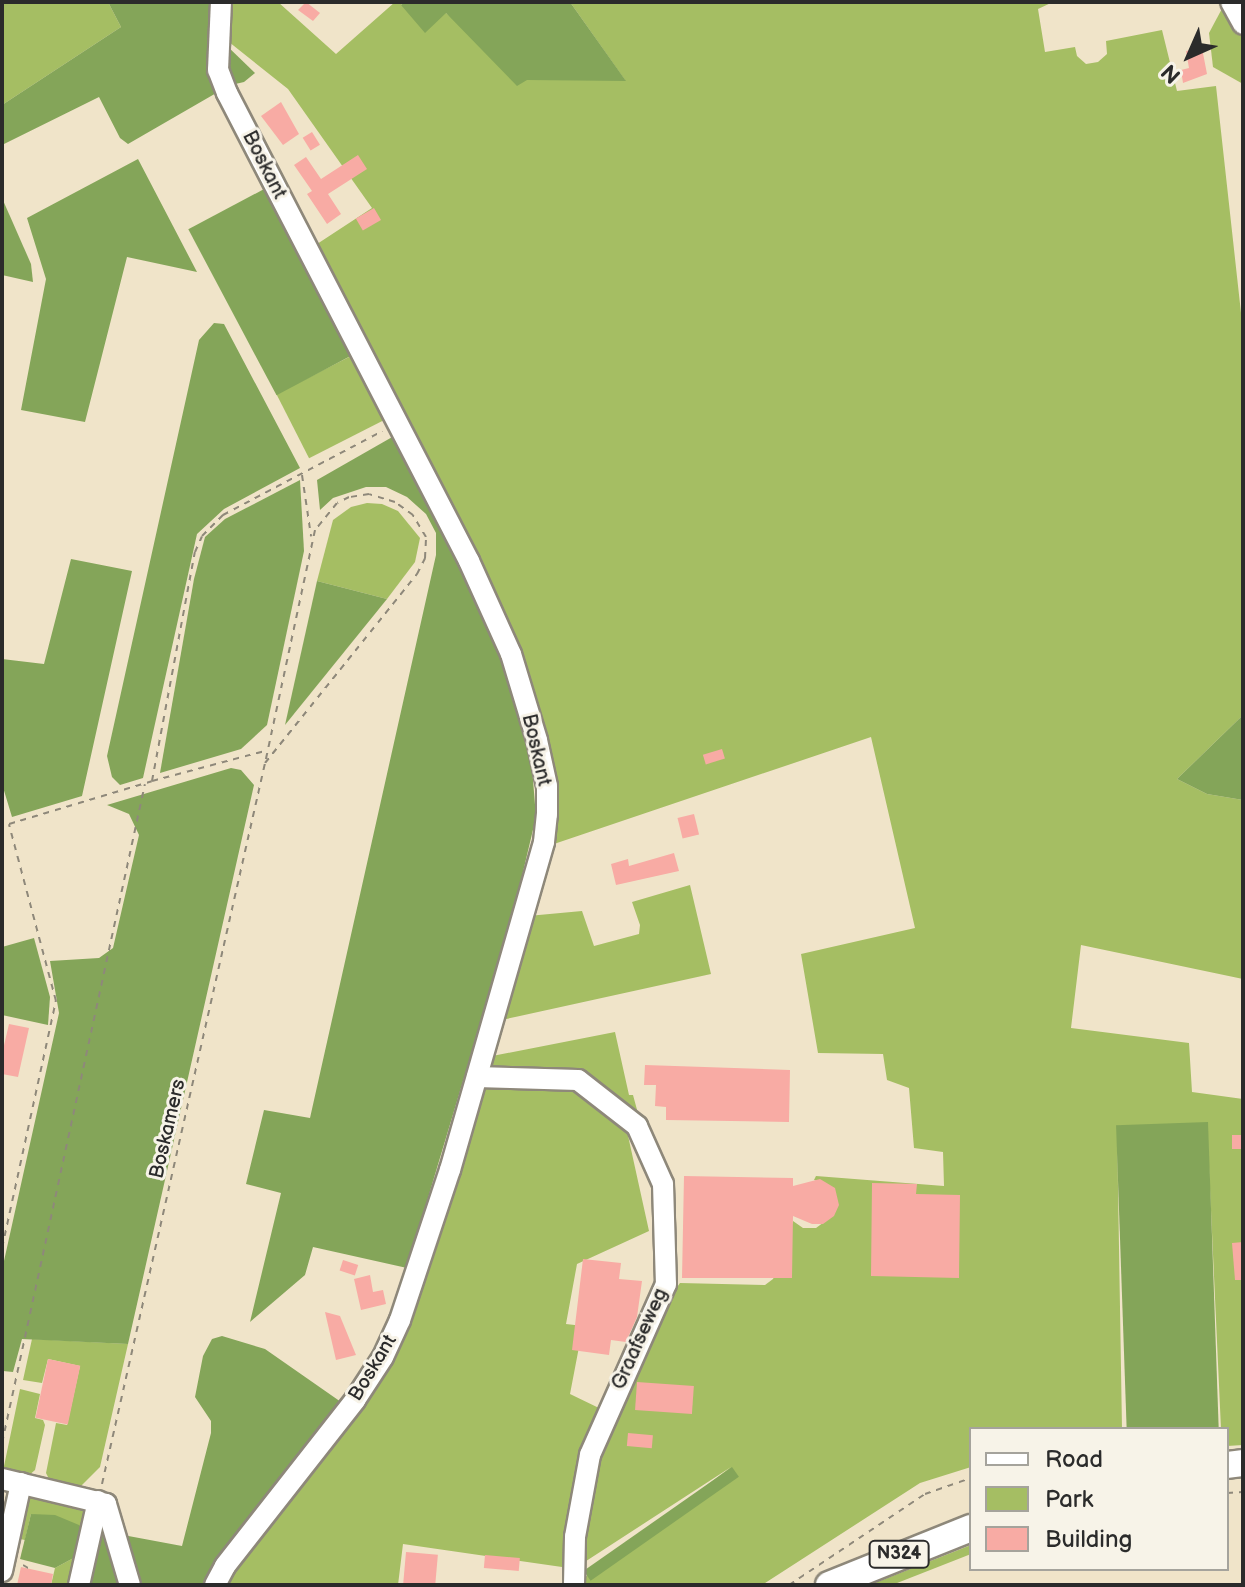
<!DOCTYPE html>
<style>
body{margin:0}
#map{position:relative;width:1245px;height:1587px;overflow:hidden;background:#f0e4c9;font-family:"Balsamiq Sans",sans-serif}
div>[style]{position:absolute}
.green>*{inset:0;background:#a5be63;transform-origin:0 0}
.forest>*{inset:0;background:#84a559;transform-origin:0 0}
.building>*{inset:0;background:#f8aba4;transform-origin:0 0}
.path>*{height:2px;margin-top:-1px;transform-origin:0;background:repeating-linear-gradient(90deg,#8e887a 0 6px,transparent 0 12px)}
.roads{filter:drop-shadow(2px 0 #8e887a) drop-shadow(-2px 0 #8e887a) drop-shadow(0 2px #8e887a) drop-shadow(0 -2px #8e887a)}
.minor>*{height:20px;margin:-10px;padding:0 10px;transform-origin:10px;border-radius:10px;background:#fff}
.major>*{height:26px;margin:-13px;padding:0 13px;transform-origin:13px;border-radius:13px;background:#fff}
span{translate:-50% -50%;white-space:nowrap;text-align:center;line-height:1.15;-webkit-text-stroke:6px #f7f3e8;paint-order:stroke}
.shield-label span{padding:2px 6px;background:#f7f3e8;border:2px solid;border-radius:6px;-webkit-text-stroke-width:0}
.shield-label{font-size:18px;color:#2b2b2b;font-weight:700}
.street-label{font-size:20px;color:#2b2b2b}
.frame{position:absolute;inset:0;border:4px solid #2b2b2b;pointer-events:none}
.legend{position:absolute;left:969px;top:1427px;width:260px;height:144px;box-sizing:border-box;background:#f7f3e8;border:2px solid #a5a39c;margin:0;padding:10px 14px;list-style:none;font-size:24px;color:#2b2b2b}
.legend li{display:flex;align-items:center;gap:16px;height:40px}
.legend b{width:40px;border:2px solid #a5a39c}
.north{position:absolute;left:1149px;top:16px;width:80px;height:80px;-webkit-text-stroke:6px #f7f3e8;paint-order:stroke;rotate:225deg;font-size:22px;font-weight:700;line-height:32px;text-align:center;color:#2b2b2b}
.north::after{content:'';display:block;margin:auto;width:28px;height:36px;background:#2b2b2b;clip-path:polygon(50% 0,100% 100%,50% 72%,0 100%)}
</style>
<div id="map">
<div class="green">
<i style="clip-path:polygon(2px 2px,108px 2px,121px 27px,2px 105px)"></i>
<i style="clip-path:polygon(227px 2px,278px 2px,336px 54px,395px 2px,405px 2px,401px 5px,446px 13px,526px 80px,625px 80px,570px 2px,1053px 2px,1038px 9px,1045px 52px,1075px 47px,1077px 56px,1086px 64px,1098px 62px,1107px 54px,1106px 41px,1162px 30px,1177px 91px,1216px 86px,1243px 331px,1243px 715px,1177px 779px,1207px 794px,1243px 800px,1243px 979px,1081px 945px,1071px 1028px,1189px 1043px,1192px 1092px,1243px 1099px,1243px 1445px,1227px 1446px,1227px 1429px,1221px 1429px,1207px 1123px,1117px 1126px,1122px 1429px,971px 1429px,971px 1467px,920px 1483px,762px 1585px,581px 1585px,580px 1581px,731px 1467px,580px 1565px,601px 1446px,668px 1300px,680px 1283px,765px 1285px,773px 1279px,782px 1264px,793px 1221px,803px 1228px,816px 1228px,831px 1217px,818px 1181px,814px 1180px,816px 1176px,944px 1186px,943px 1152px,914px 1148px,909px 1088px,887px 1080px,883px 1054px,818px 1053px,801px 954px,915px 928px,871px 737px,551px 845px,552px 781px,314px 246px,372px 208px,288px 89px,224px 38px)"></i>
<i style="clip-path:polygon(1225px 3px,1243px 35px,1243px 84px,1213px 67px,1209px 33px)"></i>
<i style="left:353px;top:355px;width:72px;height:86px;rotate:63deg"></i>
<i style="clip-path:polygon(367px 503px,382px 504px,398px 511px,420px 538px,415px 562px,387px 599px,317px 581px,333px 520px,351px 507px)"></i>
<i style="clip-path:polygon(690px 885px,711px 974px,497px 1021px,528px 916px,582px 911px,594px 946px,639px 934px,640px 925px,632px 902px)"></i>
<i style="clip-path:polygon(615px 1032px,629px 1095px,633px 1095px,639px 1117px,625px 1122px,649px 1231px,577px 1264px,566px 1324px,583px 1326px,570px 1394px,601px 1409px,569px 1568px,403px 1544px,398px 1585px,221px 1585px,364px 1397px,487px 1057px)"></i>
<i style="clip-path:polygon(32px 1339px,128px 1344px,100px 1467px,81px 1486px,50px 1481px,46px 1473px,56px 1423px,67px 1425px,80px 1366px,48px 1359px,42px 1383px,23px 1380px)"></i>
<i style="clip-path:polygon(20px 1389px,40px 1394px,35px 1418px,43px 1420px,45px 1425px,35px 1470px,27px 1477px,3px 1471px)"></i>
<i style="clip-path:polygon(26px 1493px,77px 1503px,85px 1514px,85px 1531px,31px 1514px,25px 1540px,15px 1538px)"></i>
<i style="clip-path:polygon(971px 1545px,971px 1554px,892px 1585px,870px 1585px)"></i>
<i style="clip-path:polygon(81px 1554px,74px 1585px,51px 1585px,55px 1568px)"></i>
</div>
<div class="forest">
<i style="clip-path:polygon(108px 2px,214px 2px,218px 92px,128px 144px,120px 138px,99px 97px,2px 145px,2px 105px,121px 27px)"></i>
<i style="clip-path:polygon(405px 2px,570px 2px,626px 81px,527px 80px,517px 86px,446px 13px,425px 33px,401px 5px)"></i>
<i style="clip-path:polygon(224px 43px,255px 73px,244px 82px,231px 85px)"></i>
<i style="clip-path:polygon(138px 159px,197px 272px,127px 257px,85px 422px,21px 410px,46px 279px,27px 218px)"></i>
<i style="left:266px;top:188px;width:188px;height:88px;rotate:62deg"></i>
<i style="clip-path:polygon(2px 198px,31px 264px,33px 282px,2px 275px)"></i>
<i style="clip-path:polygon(214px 323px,224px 324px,300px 468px,224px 509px,197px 534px,143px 778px,120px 785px,112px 777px,107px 756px,199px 340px)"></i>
<i style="clip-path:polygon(394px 436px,446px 535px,498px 649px,531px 755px,536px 817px,513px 914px,407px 1268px,313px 1247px,305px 1275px,250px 1322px,281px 1193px,246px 1184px,264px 1110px,310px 1118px,436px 555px,436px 533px,426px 514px,407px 497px,386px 487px,366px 487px,333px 498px,320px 510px,317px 480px)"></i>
<i style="clip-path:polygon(300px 480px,304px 551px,267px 725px,241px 749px,160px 773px,194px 579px,205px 537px,225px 519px)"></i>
<i style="clip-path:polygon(71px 559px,132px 571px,82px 796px,12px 817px,2px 784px,2px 659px,44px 664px)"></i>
<i style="clip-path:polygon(317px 581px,387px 599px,285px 725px)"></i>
<i style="clip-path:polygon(1243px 715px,1243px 800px,1207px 794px,1177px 779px)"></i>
<i style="clip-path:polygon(231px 768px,241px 770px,254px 785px,128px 1344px,22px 1339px,13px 1372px,3px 1371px,2px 1374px,2px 1270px,59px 1013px,50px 961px,99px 958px,113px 948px,139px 835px,129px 814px,107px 805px)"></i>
<i style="clip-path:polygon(34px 938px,50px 997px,48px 1025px,2px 1015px,2px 947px)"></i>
<i style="left:1208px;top:1122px;width:307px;height:92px;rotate:88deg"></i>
<i style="clip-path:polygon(222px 1336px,265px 1349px,341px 1402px,205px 1585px,135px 1585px,123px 1535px,182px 1546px,211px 1433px,211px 1421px,195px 1397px,203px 1356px,212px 1339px)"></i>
<i style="left:732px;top:1467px;width:12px;height:181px;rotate:55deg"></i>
<i style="clip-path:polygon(31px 1514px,55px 1515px,79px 1525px,85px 1531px,81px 1554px,55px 1568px,20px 1559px)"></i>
<i style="clip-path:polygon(101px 1519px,125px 1585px,87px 1585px)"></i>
</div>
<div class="building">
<i style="clip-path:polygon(306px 2px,320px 13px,313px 21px,298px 10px)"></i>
<i style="clip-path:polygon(1202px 48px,1207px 74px,1183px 83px,1181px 70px,1189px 68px,1186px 51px)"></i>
<i style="clip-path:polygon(281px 102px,299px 134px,283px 145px,261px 116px)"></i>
<i style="left:312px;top:132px;width:15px;height:11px;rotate:58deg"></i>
<i style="clip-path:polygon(358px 155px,367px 169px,328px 194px,341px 214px,327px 224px,307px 194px,312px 191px,294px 165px,306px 157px,321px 179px)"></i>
<i style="left:374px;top:208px;width:14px;height:21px;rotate:60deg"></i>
<i style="left:722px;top:749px;width:10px;height:20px;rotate:73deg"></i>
<i style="left:694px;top:814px;width:21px;height:17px;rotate:76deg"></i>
<i style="clip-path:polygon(674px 853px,679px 871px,616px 885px,611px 864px,628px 859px,629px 866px)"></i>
<i style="clip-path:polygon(9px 1024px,29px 1028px,18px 1077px,2px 1074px,2px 1054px)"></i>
<i style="clip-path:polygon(645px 1065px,790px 1070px,789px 1122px,666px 1120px,666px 1107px,655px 1106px,656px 1085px,644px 1085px)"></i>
<i style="left:1243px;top:1135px;width:14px;height:11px;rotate:90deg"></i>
<i style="clip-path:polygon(684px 1176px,793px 1178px,793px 1186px,820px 1179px,835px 1188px,839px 1205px,834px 1216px,823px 1224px,812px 1224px,793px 1216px,792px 1278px,682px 1278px)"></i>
<i style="clip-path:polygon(872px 1183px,917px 1184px,916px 1194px,960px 1195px,959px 1278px,871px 1276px)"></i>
<i style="clip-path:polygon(1243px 1242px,1243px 1280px,1235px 1280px,1232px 1243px)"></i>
<i style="clip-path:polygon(583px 1259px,621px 1263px,619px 1279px,642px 1281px,637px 1317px,626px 1342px,611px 1340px,609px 1355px,572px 1350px)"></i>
<i style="left:343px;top:1260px;width:16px;height:11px;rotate:18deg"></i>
<i style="clip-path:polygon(370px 1275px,373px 1292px,383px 1290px,386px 1304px,361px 1310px,354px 1279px)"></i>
<i style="clip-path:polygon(325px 1312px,340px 1316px,356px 1355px,336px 1360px)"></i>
<i style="left:48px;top:1359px;width:33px;height:60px;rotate:12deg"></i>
<i style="left:637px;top:1382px;width:57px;height:28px;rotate:4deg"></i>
<i style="left:628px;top:1433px;width:25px;height:13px;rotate:5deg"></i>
<i style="left:406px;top:1552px;width:32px;height:33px;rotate:5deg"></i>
<i style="left:485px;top:1555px;width:35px;height:13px;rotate:5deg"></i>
<i style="clip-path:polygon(21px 1567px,53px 1574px,51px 1585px,17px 1585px)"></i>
</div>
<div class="path">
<i style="left:302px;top:475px;width:62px;rotate:81.6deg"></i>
<i style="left:152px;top:781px;width:117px;rotate:-14.9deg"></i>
<i style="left:2px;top:1248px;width:253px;rotate:-77.7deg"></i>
<i style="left:56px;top:1001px;width:183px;rotate:-104.9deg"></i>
<i style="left:9px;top:824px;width:149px;rotate:-16.7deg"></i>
<i style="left:152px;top:781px;width:233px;rotate:-79.4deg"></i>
<i style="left:195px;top:552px;width:17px;rotate:-66deg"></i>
<i style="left:202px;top:536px;width:30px;rotate:-45deg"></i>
<i style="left:223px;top:515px;width:180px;rotate:-27.8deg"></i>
<i style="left:2px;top:1443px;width:674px;rotate:-77.76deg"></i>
<i style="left:102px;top:1484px;width:739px;rotate:-77.26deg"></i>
<i style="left:265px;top:763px;width:243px;rotate:-51.2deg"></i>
<i style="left:417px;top:574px;width:18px;rotate:-63deg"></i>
<i style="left:425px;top:558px;width:21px;rotate:-87deg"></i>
<i style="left:426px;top:537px;width:26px;rotate:-121deg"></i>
<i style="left:413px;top:515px;width:22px;rotate:-144deg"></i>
<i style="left:395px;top:502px;width:27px;rotate:-163deg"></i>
<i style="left:369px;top:494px;width:20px;rotate:171deg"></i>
<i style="left:349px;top:497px;width:13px;rotate:153deg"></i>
<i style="left:337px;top:503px;width:35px;rotate:129deg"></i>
<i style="left:315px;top:530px;width:238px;rotate:102.1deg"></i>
<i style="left:1227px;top:1493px;width:16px;rotate:-4deg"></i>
<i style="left:23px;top:1565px;width:8px;rotate:30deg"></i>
<i style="left:789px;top:1585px;width:164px;rotate:-33.8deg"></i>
<i style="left:925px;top:1494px;width:49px;rotate:-19.2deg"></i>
</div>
<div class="roads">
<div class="minor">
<i style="left:1231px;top:2px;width:25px;rotate:61deg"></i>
<i style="left:477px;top:1077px;width:101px;rotate:1.7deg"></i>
<i style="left:578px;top:1080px;width:75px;rotate:37.9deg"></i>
<i style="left:637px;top:1126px;width:64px;rotate:65.9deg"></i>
<i style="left:663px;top:1184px;width:100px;rotate:88.3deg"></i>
<i style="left:666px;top:1284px;width:187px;rotate:114deg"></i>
<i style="left:590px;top:1455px;width:83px;rotate:100.4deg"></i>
<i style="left:575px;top:1537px;width:48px;rotate:91.2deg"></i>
<i style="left:2px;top:1479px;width:107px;rotate:13.5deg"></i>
<i style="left:106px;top:1504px;width:84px;rotate:73.5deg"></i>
<i style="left:2px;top:1571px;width:90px;rotate:-77.8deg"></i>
<i style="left:79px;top:1585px;width:86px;rotate:-77.3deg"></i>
<i style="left:215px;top:1585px;width:21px;rotate:-62deg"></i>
<i style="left:225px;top:1566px;width:211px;rotate:-51.9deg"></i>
<i style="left:355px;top:1400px;width:51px;rotate:-56.9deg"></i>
<i style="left:383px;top:1357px;width:41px;rotate:-65.3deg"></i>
<i style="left:400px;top:1320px;width:158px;rotate:-71.6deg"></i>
<i style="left:450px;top:1170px;width:341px;rotate:-74deg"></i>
<i style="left:544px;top:842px;width:28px;rotate:-84deg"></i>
<i style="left:547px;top:814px;width:28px;rotate:-90deg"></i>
<i style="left:547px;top:786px;width:47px;rotate:-102.3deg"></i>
<i style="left:537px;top:740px;width:90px;rotate:-106.8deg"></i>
<i style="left:511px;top:654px;width:102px;rotate:-114.3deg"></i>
<i style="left:469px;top:561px;width:527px;rotate:-117.34deg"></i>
<i style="left:227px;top:93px;width:25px;rotate:-111deg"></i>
<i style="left:218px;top:70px;width:68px;rotate:-87.5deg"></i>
</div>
<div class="major">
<i style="left:1227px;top:1465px;width:16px;rotate:-7deg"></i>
<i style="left:829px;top:1585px;width:153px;rotate:-21.9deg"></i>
</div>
</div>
<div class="shield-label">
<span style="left:899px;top:1554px">N324</span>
</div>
<div class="street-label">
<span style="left:264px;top:165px;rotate:63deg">Boskant</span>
<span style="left:536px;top:750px;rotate:77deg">Boskant</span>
<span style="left:168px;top:1129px;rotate:-77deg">Boskamers</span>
<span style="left:640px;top:1339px;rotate:-66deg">Graafseweg</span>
<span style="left:373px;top:1368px;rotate:-59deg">Boskant</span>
</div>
<div class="frame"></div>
<ul class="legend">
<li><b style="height:10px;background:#fff"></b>Road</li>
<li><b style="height:22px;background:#a5be63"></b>Park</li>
<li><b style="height:22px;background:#f8aba4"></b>Building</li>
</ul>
<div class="north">N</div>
</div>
